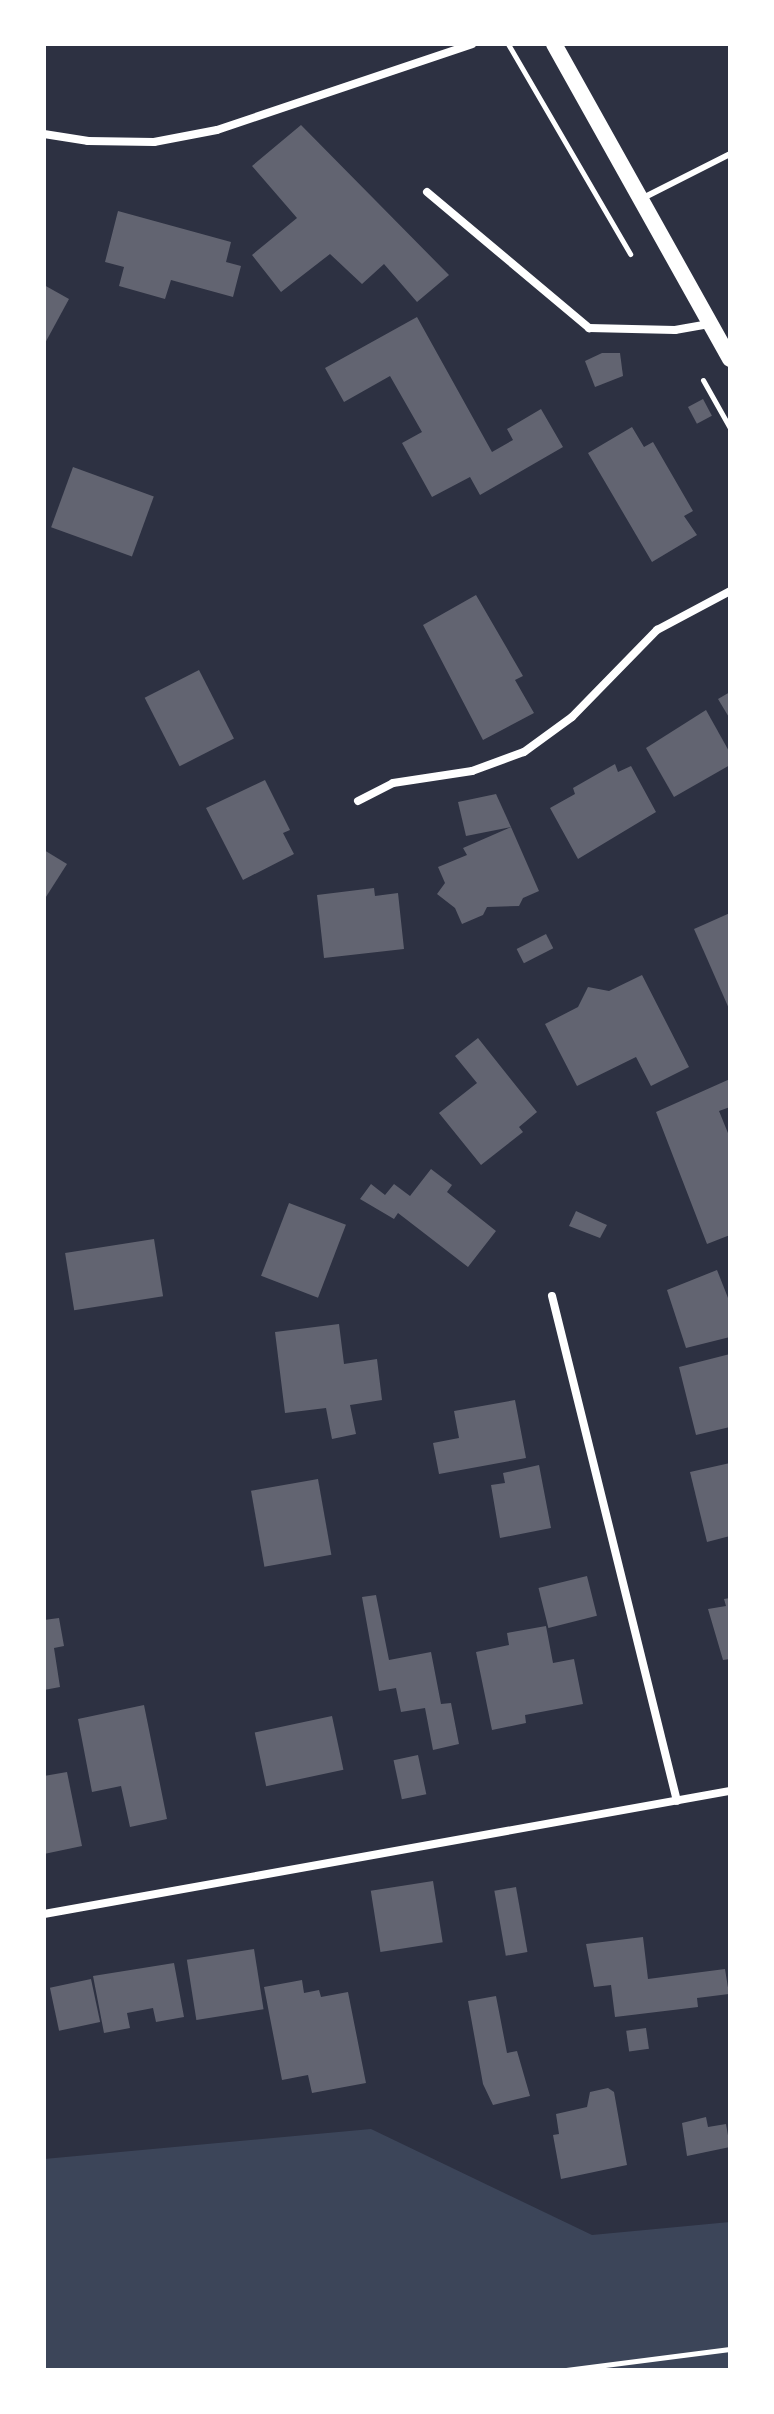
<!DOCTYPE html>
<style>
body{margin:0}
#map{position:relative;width:774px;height:2414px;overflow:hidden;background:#2d3142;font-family:"Source Sans 3",sans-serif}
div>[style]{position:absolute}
.green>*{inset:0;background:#3c4559}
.building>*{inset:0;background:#626471;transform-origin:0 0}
.path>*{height:5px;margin:-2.5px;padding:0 2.5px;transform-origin:2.5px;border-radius:2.5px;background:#fff}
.service>*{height:6px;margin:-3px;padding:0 3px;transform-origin:3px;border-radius:3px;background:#fff}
.minor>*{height:8px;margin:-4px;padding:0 4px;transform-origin:4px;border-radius:4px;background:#fff}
.secondary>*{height:16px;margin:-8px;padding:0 8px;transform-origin:8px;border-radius:8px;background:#fff}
span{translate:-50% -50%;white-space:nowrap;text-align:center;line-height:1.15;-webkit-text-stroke:7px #fff;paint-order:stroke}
.frame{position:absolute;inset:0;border:46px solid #fff;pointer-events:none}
</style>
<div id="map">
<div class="green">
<i style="clip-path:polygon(371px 2129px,592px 2235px,730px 2222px,730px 2370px,44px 2370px,44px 2159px)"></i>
</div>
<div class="building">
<i style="clip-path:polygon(301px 125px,449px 275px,417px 302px,384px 264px,362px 284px,330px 254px,281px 292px,252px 255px,297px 218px,252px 166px)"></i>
<i style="clip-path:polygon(118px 211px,231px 242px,226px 262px,241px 266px,233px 297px,171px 280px,165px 299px,119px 286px,124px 267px,105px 262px)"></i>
<i style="clip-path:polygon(44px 285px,69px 299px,44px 345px)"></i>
<i style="clip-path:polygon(417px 317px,492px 452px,513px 440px,507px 429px,541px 409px,563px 447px,480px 495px,470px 477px,432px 497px,402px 443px,422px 432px,390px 376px,344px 402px,325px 368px)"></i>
<i style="clip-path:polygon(602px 353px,620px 353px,623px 376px,595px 387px,585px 361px)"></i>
<i style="left:703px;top:399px;width:19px;height:17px;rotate:62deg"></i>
<i style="clip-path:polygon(632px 427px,644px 447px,653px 442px,693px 511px,684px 516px,697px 535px,652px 562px,588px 453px)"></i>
<i style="left:73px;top:467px;width:86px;height:64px;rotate:20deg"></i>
<i style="clip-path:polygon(476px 595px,523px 676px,515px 680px,534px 713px,483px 740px,423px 625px)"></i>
<i style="left:199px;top:670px;width:77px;height:61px;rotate:63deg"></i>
<i style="clip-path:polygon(730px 692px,730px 719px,718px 699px)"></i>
<i style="clip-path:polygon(706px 710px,730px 753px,730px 765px,674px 797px,646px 748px)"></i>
<i style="clip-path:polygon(615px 764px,618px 772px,631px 766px,656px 812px,578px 859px,550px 808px,575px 794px,573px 788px)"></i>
<i style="clip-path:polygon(265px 780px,290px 830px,283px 833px,294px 854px,243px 880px,206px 808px)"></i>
<i style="clip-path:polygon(496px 794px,511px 827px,466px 836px,458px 802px)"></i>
<i style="clip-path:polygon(511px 827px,539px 891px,523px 898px,519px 906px,487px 907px,483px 915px,462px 924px,455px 908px,437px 894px,445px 883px,438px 867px,467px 855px,463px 848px)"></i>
<i style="clip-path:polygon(44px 850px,67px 864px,44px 900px)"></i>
<i style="clip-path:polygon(374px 888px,375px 896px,398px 893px,404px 949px,324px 958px,317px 895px)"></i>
<i style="clip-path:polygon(730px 913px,730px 1011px,694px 929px)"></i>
<i style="left:546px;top:934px;width:16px;height:33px;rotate:63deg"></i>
<i style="clip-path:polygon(642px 975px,689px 1067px,651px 1086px,636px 1057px,577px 1086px,545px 1024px,578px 1007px,588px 987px,609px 991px)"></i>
<i style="clip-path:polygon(478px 1038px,537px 1112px,519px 1127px,523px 1132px,481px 1165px,439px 1113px,477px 1083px,455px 1056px)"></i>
<i style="clip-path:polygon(730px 1079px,730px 1107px,719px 1111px,730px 1138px,730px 1235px,707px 1244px,656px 1112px)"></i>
<i style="clip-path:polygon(431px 1169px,452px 1185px,447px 1192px,496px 1231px,468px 1267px,398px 1213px,394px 1219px,360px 1199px,371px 1184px,385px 1195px,394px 1184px,410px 1196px)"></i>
<i style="left:289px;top:1203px;width:61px;height:78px;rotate:21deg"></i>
<i style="clip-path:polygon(576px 1211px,607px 1225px,600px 1238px,569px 1226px)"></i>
<i style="left:154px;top:1239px;width:58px;height:90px;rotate:81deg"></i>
<i style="clip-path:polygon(717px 1270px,730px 1303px,730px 1337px,686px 1348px,667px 1290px)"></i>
<i style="clip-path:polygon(339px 1324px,344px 1364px,377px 1359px,382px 1400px,350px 1405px,356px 1434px,332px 1439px,326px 1408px,285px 1413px,275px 1332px)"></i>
<i style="clip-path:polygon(730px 1354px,730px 1427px,696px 1435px,679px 1367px)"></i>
<i style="clip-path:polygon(515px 1400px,526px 1458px,439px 1474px,433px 1443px,459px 1438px,454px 1411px)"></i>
<i style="clip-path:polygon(730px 1463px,730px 1536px,707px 1542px,690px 1472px)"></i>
<i style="clip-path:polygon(539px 1465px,551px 1528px,500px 1538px,491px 1485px,505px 1483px,503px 1473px)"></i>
<i style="left:318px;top:1479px;width:77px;height:68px;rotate:80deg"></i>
<i style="left:587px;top:1576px;width:41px;height:50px;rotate:76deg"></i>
<i style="clip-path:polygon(376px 1595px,389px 1660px,431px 1652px,441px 1704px,451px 1703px,459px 1744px,433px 1750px,425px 1708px,401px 1712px,396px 1688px,379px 1691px,362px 1597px)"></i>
<i style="clip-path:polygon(730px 1598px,730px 1659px,723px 1660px,708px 1609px,726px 1606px,724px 1599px)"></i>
<i style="clip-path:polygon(59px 1618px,64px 1646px,54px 1648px,60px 1687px,44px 1690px,44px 1620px)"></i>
<i style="clip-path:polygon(546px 1626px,553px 1663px,574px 1659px,583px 1704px,525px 1715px,526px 1723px,492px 1730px,476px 1652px,509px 1645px,507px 1633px)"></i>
<i style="clip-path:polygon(144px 1705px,167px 1819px,130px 1827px,121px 1786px,92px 1792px,78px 1719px)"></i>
<i style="left:332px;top:1716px;width:55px;height:79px;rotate:78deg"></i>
<i style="left:418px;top:1755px;width:40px;height:25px;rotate:78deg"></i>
<i style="clip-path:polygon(67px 1772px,82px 1846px,44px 1854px,44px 1776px)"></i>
<i style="left:433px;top:1881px;width:62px;height:63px;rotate:81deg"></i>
<i style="left:516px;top:1887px;width:66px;height:22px;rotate:80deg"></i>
<i style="clip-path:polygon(643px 1937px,648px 1979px,725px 1969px,729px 1994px,697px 1998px,698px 2007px,615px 2017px,611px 1985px,594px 1987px,586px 1944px)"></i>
<i style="left:254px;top:1949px;width:61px;height:68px;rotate:81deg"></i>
<i style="clip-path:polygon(174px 1963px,184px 2017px,156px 2022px,153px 2008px,127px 2013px,130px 2028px,104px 2033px,93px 1976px)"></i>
<i style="left:91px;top:1979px;width:44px;height:42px;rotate:78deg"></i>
<i style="clip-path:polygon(302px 1980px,304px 1993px,319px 1990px,321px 1997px,348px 1992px,366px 2083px,312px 2093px,308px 2075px,282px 2080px,264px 1987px)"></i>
<i style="clip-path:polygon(496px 1996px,507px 2053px,517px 2051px,530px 2096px,493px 2105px,483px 2084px,468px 2001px)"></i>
<i style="left:646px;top:2028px;width:21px;height:20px;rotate:82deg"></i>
<i style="clip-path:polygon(608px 2088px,614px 2092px,627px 2165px,561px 2179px,553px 2135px,559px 2134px,556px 2114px,587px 2107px,590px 2092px)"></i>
<i style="clip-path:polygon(706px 2117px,708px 2127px,726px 2124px,730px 2147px,687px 2156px,682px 2123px)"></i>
</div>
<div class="path">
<i style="left:508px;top:44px;width:243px;rotate:59.8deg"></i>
<i style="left:703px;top:380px;width:55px;rotate:60.6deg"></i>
<i style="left:566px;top:2370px;width:165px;rotate:-7.3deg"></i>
</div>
<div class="service">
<i style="left:641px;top:199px;width:100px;rotate:-26.8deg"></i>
</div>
<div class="minor">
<i style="left:44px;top:134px;width:45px;rotate:9deg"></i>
<i style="left:88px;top:141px;width:66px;rotate:0.9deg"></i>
<i style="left:154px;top:142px;width:64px;rotate:-10.8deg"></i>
<i style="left:217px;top:130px;width:269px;rotate:-18.6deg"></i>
<i style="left:427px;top:192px;width:212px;rotate:40deg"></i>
<i style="left:589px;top:328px;width:86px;rotate:1.3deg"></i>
<i style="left:675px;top:330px;width:36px;rotate:-10deg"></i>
<i style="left:358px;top:801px;width:39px;rotate:-27deg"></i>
<i style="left:393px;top:783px;width:80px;rotate:-8.6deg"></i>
<i style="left:472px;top:771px;width:55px;rotate:-20.1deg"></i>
<i style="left:524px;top:752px;width:59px;rotate:-36.1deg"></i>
<i style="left:572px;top:717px;width:122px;rotate:-45.7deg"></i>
<i style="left:657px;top:630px;width:83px;rotate:-28.1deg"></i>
<i style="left:552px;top:1296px;width:520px;rotate:76.1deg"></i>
<i style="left:44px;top:1914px;width:697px;rotate:-10.17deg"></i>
</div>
<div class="secondary">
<i style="left:554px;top:44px;width:361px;rotate:60.8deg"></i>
</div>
<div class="frame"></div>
</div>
